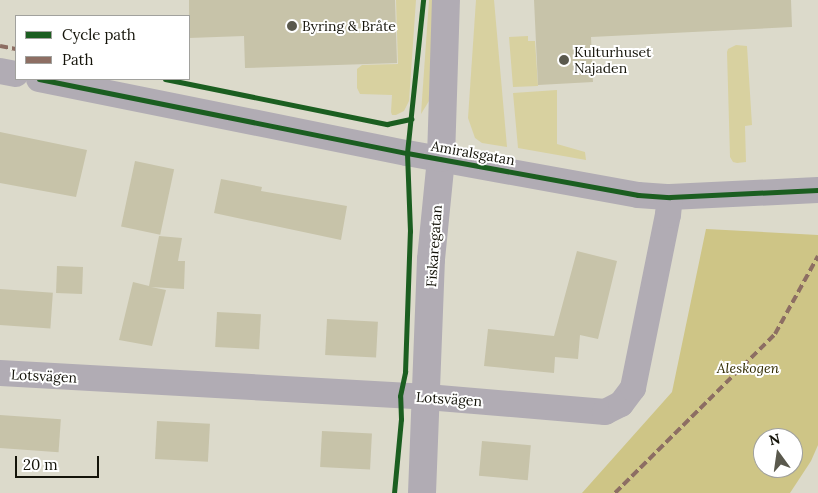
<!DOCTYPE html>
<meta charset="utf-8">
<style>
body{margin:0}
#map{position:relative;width:818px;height:493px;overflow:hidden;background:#dcdacb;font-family:Lora,serif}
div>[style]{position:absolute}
.green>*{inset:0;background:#d8d1a0}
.forest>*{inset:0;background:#cec586}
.building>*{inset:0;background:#c7c3a9;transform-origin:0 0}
.minor>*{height:26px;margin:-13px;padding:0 13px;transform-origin:13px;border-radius:13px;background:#b1acb4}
.tertiary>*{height:28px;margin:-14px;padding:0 14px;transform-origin:14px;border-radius:14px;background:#b1acb4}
.quiet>*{height:4px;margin-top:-2px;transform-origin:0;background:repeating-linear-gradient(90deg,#8d6e63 0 8px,transparent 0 12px)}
.cycleway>*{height:5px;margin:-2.5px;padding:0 2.5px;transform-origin:2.5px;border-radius:2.5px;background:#1b5e20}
.dots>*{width:14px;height:14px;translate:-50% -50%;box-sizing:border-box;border:2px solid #fff;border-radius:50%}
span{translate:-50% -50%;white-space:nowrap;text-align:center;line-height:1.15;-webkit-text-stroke:4px #fff;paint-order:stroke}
.poi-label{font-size:14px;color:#141309}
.left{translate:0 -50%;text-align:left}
.street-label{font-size:14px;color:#141309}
.park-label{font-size:14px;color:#312b00;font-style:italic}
.legend{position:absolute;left:15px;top:15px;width:175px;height:65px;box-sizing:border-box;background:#fff;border:1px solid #a1a19d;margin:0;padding:6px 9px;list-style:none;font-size:15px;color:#141309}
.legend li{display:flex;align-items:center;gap:10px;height:25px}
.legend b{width:25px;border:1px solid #a1a19d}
.north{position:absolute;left:753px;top:428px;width:50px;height:50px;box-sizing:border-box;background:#fff;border:1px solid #a1a19d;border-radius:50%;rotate:346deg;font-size:14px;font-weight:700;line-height:20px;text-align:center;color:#141309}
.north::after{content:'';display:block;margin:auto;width:18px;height:22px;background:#5a594d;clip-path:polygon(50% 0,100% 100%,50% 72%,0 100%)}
.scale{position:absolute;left:15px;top:456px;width:84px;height:22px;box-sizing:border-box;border:2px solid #141309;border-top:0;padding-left:6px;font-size:15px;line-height:18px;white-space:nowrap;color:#141309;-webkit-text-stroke:4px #fff;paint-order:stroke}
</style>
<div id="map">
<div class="green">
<i style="clip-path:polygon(396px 0,416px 0,409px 101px,404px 111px,396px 115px,392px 115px,391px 112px,392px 95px,360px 94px,357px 88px,357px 69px,362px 65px,398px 64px)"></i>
<i style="clip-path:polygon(429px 0,438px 0,429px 101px,421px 114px)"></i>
<i style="clip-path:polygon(476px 0,494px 0,507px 147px,482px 143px,475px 138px,468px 118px)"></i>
<i style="clip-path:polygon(528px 36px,528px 41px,535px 41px,538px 86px,513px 87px,509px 37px)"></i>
<i style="clip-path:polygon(736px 45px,747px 46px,752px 125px,745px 126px,746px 162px,737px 163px,733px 162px,730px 157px,727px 52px,728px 49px)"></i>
<i style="clip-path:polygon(557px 90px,557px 144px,585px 152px,586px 160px,518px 148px,513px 93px)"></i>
</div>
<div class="forest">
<i style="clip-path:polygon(evenodd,706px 229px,818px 235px,818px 445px,811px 461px,790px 493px,582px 493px,672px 392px,706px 229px,763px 438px,793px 438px,793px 468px,763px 468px,763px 438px)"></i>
</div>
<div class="building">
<i style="clip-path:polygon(189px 0,395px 0,397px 63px,245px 68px,244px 36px,189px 38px)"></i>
<i style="clip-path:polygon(534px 0,791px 0,792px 27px,591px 37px,593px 82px,538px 85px)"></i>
<i style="clip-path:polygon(0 132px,87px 150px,76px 197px,0 183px)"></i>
<i style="left:135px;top:161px;width:40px;height:67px;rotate:12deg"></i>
<i style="clip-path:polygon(221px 179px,262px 187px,261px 191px,347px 206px,341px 240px,214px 213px)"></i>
<i style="clip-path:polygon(159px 236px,182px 238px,178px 261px,185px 261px,184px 289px,151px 287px,166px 290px,152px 346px,119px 340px,133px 282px,149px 286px)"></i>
<i style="clip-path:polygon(577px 251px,617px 261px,598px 339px,580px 335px,578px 359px,555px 357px,554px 373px,484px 366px,488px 329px,554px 336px)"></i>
<i style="left:57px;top:266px;width:26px;height:27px;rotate:2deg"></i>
<i style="left:0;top:289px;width:53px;height:36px;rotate:4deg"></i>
<i style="left:217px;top:312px;width:44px;height:35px;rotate:3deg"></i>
<i style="left:327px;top:319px;width:51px;height:36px;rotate:3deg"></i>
<i style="left:0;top:415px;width:61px;height:33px;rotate:4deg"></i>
<i style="left:157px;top:421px;width:53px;height:38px;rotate:3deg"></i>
<i style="left:322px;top:431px;width:50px;height:36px;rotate:3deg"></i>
<i style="left:482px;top:441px;width:49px;height:35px;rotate:5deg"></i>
</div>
<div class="minor">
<i style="left:0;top:71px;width:16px;rotate:11deg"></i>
<i style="left:39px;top:79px;width:375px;rotate:11.4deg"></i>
<i style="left:407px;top:153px;width:235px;rotate:10.3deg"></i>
<i style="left:638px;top:195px;width:32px;rotate:4deg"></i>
<i style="left:670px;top:197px;width:148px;rotate:-2.7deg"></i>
<i style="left:0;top:373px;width:428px;rotate:3.2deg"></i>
<i style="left:427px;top:397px;width:179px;rotate:4.8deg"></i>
<i style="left:605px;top:412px;width:18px;rotate:-27deg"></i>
<i style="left:621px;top:404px;width:20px;rotate:-53deg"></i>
<i style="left:633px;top:388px;width:177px;rotate:-78.6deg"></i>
<i style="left:668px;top:215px;width:18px;rotate:-84deg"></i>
</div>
<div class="tertiary">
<i style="left:422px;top:493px;width:234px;rotate:-87.8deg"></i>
<i style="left:431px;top:259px;width:101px;rotate:-84.3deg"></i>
<i style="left:441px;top:158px;width:158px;rotate:-88.2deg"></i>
</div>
<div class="quiet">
<i style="left:0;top:46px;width:16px;rotate:11deg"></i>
<i style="left:615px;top:493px;width:226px;rotate:-44.8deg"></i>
<i style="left:775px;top:334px;width:89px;rotate:-61.1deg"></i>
</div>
<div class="cycleway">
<i style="left:39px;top:79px;width:375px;rotate:11.4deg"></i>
<i style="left:407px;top:153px;width:235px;rotate:10.3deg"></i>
<i style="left:638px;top:195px;width:32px;rotate:4deg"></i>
<i style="left:670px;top:197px;width:148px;rotate:-2.7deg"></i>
<i style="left:165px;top:79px;width:227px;rotate:11.5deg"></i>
<i style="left:387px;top:124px;width:25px;rotate:-12deg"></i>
<i style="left:394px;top:493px;width:74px;rotate:-84.6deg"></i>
<i style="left:401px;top:419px;width:23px;rotate:-92deg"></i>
<i style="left:400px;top:396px;width:25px;rotate:-78deg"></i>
<i style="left:405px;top:372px;width:141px;rotate:-88deg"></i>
<i style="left:410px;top:231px;width:78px;rotate:-92.2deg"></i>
<i style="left:407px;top:153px;width:154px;rotate:-84deg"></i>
</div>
<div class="dots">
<i style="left:292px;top:26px;background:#5a594d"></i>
<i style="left:564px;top:60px;background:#5a594d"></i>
</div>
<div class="poi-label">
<span class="left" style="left:302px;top:26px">Byring &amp; Bråte</span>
<span class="left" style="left:574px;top:60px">Kulturhuset<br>Najaden</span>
</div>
<div class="street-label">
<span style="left:473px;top:153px;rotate:10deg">Amiralsgatan</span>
<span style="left:434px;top:246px;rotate:-86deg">Fiskaregatan</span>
<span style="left:44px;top:376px;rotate:3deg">Lotsvägen</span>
<span style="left:449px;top:399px;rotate:4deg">Lotsvägen</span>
</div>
<div class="park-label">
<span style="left:748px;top:368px">Aleskogen</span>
</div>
<ul class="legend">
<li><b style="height:6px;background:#1b5e20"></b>Cycle path</li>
<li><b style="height:6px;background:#8d6e63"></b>Path</li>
</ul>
<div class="north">N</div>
<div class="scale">20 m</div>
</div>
